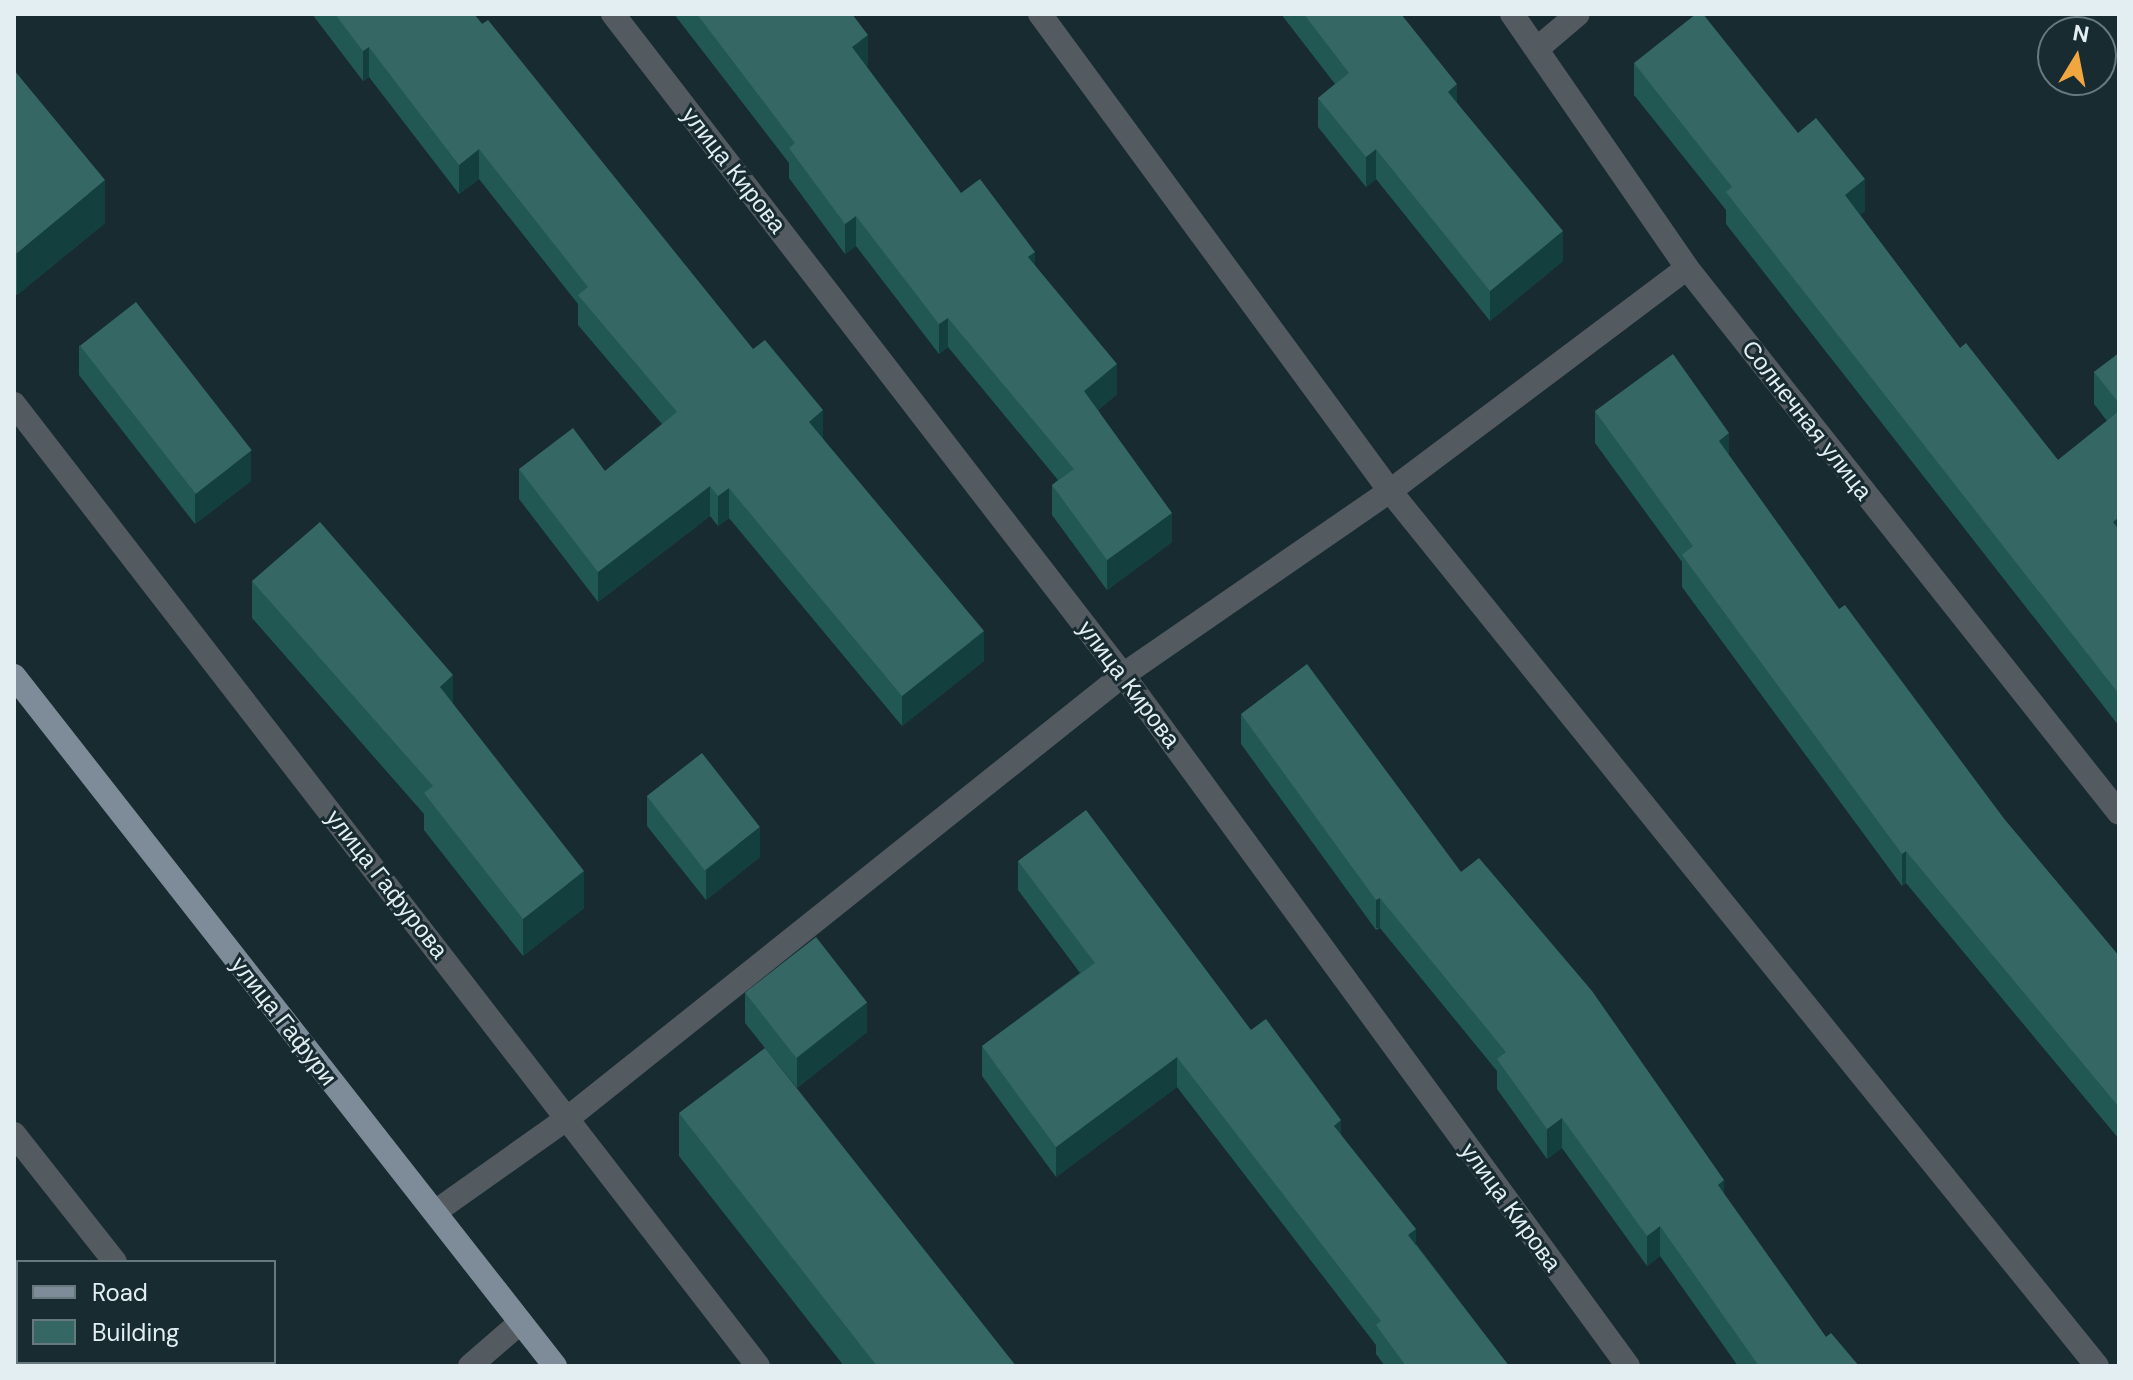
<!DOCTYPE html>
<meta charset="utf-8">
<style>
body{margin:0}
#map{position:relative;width:2133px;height:1380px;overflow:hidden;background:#172b31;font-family:"DM Sans",sans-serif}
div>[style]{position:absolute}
.minor>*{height:24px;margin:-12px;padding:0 12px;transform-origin:12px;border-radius:12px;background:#535a60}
.major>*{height:24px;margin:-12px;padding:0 12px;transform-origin:12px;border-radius:12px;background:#7e8b98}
.wall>*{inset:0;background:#215854}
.shaded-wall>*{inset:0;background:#143f3f;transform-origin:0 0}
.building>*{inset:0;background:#356865;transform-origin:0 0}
span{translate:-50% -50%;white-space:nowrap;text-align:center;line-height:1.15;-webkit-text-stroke:6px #172b31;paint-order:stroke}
.street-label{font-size:24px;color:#e2eef2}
.frame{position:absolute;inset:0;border:16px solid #e2eef2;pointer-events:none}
.legend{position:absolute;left:16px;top:1260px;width:260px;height:104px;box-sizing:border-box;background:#172b31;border:2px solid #68797e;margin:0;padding:10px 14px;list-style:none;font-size:24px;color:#e2eef2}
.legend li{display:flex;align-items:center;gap:16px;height:40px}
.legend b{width:40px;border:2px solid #68797e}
.north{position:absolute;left:2037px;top:16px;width:80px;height:80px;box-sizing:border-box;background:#172b31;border:2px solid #68797e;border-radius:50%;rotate:10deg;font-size:22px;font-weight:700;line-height:32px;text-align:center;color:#e2eef2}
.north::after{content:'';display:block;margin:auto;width:28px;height:36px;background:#f1a640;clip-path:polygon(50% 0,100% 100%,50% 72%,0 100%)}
</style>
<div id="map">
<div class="minor">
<i style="left:613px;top:14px;width:835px;rotate:52.35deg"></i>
<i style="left:1123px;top:675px;width:856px;rotate:53.84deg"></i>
<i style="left:1040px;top:14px;width:592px;rotate:53.73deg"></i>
<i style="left:1390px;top:491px;width:1125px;rotate:51.06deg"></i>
<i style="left:1512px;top:14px;width:308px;rotate:55.4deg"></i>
<i style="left:1687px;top:268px;width:695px;rotate:51.6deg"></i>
<i style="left:1538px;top:48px;width:52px;rotate:-40.4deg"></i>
<i style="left:14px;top:404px;width:1216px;rotate:52.28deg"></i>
<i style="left:14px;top:1134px;width:163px;rotate:51.7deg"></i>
<i style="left:435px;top:1212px;width:163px;rotate:-35.3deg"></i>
<i style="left:568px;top:1118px;width:710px;rotate:-38.6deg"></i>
<i style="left:1123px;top:675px;width:324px;rotate:-34.6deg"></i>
<i style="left:1390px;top:491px;width:371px;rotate:-36.9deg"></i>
<i style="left:194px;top:1362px;width:5px;rotate:53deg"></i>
<i style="left:470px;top:1366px;width:67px;rotate:-40.8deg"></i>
</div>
<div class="major">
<i style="left:14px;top:676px;width:877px;rotate:51.9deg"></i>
</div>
<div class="wall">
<i style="clip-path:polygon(312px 14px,474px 14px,823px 439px,984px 661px,902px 726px,729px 518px,718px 526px,710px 516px,598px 602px,519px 499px,519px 469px,605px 471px,662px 424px,578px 325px,578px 304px,479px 179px,459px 194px,369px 77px,363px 81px)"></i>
<i style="clip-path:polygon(674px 14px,852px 14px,868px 65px,866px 66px,961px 193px,1035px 266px,1117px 394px,1098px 410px,1172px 542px,1107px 590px,1052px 515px,1052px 485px,1058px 480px,948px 347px,939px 354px,856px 246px,845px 254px,789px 178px,789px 163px)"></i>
<i style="clip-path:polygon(1281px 14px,1401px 14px,1457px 103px,1563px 261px,1490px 321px,1376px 179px,1366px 187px,1318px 127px,1318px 98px,1335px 84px)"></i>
<i style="clip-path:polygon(1634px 63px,1798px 133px,1865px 211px,1860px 215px,1960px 348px,2058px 460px,2107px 421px,2094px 404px,2094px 372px,2119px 353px,2119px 726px,1726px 224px,1726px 210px,1634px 95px)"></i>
<i style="clip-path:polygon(14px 70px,105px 223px,17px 295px,14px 292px)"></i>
<i style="clip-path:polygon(79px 345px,251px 481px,195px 524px,79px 375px)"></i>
<i style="clip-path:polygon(1595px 411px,1729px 456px,1839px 609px,2005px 820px,2119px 956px,2119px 1139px,1906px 883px,1902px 886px,1682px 587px,1682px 562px,1595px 443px)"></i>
<i style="clip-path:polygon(252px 581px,453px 704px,584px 908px,523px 956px,424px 830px,424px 814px,252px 618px)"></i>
<i style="clip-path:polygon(1241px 714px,1461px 872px,1724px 1195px,1826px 1337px,1859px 1366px,1738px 1366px,1660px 1256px,1647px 1266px,1562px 1148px,1547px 1159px,1497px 1089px,1497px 1071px,1380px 928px,1376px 930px,1241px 744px)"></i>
<i style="clip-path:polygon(647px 796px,760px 857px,706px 900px,647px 826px)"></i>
<i style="clip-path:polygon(1018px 861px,1251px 1030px,1341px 1135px,1416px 1244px,1509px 1366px,1385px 1366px,1376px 1354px,1376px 1345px,1177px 1087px,1056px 1177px,982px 1076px,982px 1046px,1080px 973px,1018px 890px)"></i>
<i style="clip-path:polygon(745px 993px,867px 1032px,797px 1088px,745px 1023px)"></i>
<i style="clip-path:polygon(679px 1113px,1016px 1366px,844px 1366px,679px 1156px)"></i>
</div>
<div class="shaded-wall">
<i style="clip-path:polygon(868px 35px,868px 65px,852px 77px,852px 47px)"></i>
<i style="clip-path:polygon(369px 47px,369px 77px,363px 81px,363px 51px)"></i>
<i style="clip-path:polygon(1457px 84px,1457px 114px,1448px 92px)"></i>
<i style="clip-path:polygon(479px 149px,479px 179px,459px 194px,459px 165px)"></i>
<i style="clip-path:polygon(1376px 149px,1376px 179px,1366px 187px,1366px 157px)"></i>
<i style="clip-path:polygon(1865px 179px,1865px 211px,1845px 227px,1845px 195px)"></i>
<i style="clip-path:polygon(105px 180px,105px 223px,17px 295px,17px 253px)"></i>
<i style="clip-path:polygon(856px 216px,856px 246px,845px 254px,845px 224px)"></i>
<i style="clip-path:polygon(1563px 231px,1563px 261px,1490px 321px,1490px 291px)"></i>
<i style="clip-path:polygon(1035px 252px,1035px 282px,1028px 257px)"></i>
<i style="clip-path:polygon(948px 318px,948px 347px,939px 354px,939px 324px)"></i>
<i style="clip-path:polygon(1117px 364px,1117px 394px,1084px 421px,1084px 391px)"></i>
<i style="clip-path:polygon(823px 410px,823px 440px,809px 422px)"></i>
<i style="clip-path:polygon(1729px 433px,1729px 465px,1719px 441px)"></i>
<i style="clip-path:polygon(251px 451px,251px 481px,195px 524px,195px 494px)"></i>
<i style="clip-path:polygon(710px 486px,710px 516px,598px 602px,598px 572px)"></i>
<i style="clip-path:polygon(729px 488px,729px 518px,718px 526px,718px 496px)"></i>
<i style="clip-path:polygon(1172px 513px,1172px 542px,1107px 590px,1107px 560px)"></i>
<i style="clip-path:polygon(2119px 517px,2119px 549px,2113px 522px)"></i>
<i style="clip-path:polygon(984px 631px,984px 661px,902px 726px,902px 696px)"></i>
<i style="clip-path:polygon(453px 675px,453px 712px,440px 687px)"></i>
<i style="clip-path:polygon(760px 827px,760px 857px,706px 900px,706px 870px)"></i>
<i style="clip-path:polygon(1906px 851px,1906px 883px,1902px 886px,1902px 854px)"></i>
<i style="clip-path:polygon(584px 871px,584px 908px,523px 956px,523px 919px)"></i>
<i style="left:1380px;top:898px;width:30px;height:4px;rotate:90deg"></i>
<i style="clip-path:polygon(867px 1002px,867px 1032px,797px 1088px,797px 1058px)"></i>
<i style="clip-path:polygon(1177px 1057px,1177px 1087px,1056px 1177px,1056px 1147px)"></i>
<i style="clip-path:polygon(1562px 1118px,1562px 1148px,1547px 1159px,1547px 1129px)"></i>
<i style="clip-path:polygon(1341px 1120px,1341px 1150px,1334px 1126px)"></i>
<i style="clip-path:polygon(1724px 1180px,1724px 1210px,1718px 1185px)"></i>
<i style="clip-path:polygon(1660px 1226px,1660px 1256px,1647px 1266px,1647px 1236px)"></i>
<i style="clip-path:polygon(1416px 1229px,1416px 1259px,1408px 1235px)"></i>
</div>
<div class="building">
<i style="clip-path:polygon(335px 14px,474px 14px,482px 24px,488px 20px,753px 349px,765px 340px,823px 410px,809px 422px,984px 631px,902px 696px,729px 488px,718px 496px,710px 486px,598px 572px,519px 469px,573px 428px,605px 471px,677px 412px,578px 295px,588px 287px,479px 149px,459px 165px,369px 47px,363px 51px)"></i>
<i style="clip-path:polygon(697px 14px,852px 14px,868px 35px,852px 47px,961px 193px,980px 179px,1035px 252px,1028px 257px,1117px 364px,1084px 391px,1172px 513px,1107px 560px,1052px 485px,1074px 469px,948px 318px,939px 324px,856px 216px,845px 224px,789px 148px,795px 143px)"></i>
<i style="clip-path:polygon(1304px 14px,1401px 14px,1457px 84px,1448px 92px,1563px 231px,1490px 291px,1376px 149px,1366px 157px,1318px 98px,1349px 73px)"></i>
<i style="clip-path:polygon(1696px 14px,1703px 14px,1798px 133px,1816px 118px,1865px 179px,1845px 195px,1960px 348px,1966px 343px,2058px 460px,2119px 411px,2119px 517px,2113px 522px,2119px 530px,2119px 694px,1726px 192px,1732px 187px,1634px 63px)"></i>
<i style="clip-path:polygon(14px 70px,105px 180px,17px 253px,14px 250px)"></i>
<i style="left:136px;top:302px;width:188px;height:71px;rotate:52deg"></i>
<i style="clip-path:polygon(2119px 353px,2119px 403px,2094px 372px)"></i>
<i style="clip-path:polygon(1673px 354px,1729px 433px,1719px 441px,1839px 609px,1845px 605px,2005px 820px,2119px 956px,2119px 1107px,1906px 851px,1902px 854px,1682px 555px,1693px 546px,1595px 411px)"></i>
<i style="clip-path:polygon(320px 522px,453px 675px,440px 687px,584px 871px,523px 919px,424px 793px,433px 786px,252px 581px)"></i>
<i style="clip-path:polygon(1307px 664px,1461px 872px,1479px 858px,1592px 991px,1724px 1180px,1718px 1185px,1826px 1337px,1831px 1333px,1859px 1366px,1759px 1366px,1660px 1226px,1647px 1236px,1562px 1118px,1547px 1129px,1497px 1059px,1506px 1052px,1380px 898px,1376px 900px,1241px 714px)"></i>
<i style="left:702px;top:753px;width:94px;height:70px;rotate:52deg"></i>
<i style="clip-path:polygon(1086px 810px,1251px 1030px,1266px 1019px,1341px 1120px,1334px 1126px,1416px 1229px,1408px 1235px,1509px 1366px,1406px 1366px,1376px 1325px,1381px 1321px,1177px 1057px,1056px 1147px,982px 1046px,1095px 963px,1018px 861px)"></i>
<i style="left:816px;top:937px;width:83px;height:90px;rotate:52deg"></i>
<i style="clip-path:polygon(765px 1048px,1016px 1366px,877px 1366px,679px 1113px)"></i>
<i style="clip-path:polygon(18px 1313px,18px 1362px,76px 1362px,80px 1366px,14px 1366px,14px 1317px)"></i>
</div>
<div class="street-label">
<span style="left:734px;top:170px;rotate:52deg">улица Кирова</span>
<span style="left:1807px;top:420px;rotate:52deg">Солнечная улица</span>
<span style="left:1129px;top:684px;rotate:53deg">улица Кирова</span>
<span style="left:387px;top:884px;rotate:52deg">улица Гафурова</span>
<span style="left:284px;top:1021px;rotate:52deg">улица Гафури</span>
<span style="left:1511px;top:1207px;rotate:54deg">улица Кирова</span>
</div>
<div class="frame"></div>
<ul class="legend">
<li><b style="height:10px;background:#7e8b98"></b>Road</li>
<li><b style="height:22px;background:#356865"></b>Building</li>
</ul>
<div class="north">N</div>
</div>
